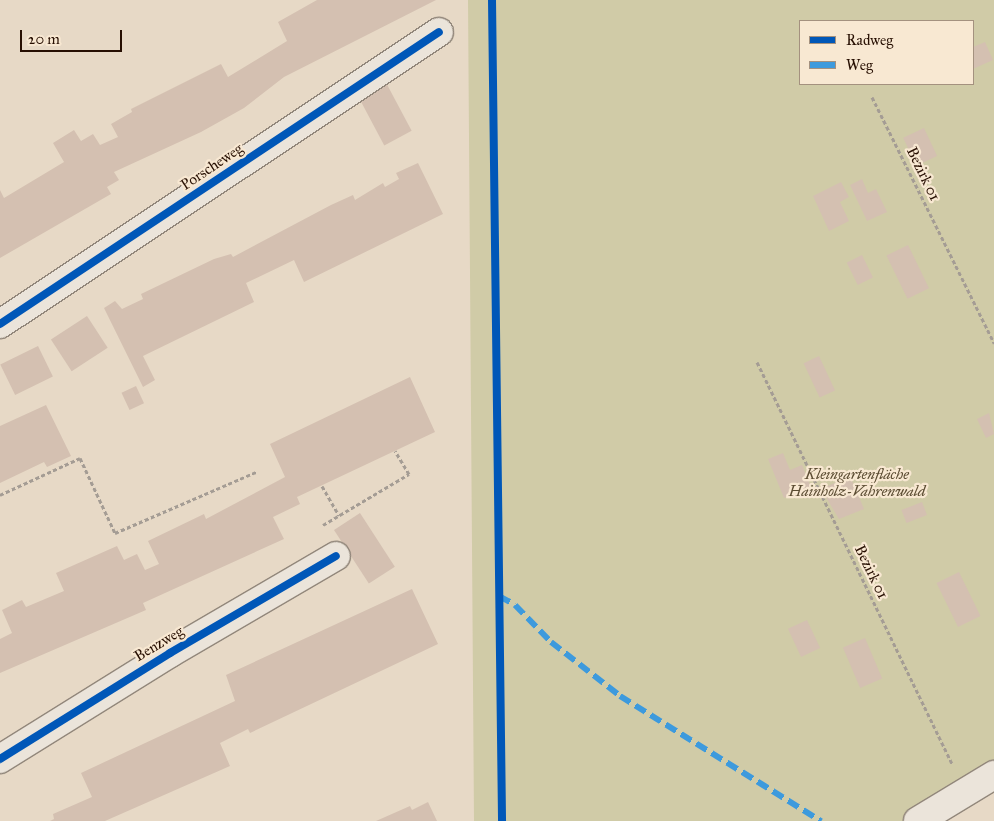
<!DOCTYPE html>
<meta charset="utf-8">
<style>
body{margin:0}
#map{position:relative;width:994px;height:821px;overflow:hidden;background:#e7d9c6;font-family:"IM FELL Great Primer",serif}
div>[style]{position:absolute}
.green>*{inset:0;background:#d0cba7}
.building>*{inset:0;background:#d4c0b1;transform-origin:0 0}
.path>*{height:3px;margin-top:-1.5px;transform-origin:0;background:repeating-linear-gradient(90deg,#a49c94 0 4px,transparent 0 6.5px)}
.roads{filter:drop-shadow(1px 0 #92877b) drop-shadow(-1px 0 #92877b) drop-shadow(0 1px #92877b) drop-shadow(0 -1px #92877b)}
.minor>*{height:28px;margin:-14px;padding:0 14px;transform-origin:14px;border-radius:14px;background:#ebe4da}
.quiet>*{height:6px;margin-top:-3px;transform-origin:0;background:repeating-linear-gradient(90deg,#3d9add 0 12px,transparent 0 18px)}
.cycleway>*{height:8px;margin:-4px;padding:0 4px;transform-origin:4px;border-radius:4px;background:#0057b8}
span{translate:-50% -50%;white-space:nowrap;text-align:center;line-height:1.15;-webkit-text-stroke:4.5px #f8e8d2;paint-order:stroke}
.street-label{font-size:15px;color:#270f02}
.park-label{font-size:15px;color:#5c4d33;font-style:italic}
.legend{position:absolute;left:799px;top:20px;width:175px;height:65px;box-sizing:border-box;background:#f8e8d2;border:1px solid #a4917f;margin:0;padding:6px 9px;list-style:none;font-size:15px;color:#270f02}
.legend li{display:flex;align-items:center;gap:10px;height:25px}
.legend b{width:25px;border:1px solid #a4917f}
.scale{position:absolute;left:20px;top:30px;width:102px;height:22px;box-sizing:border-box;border:2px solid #270f02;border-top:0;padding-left:6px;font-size:15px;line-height:18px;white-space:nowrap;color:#270f02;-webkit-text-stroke:4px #f8e8d2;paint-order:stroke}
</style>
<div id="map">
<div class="green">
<i style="clip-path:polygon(evenodd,468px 0,994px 0,994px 775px,918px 821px,474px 821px,468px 0,800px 21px,973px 21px,973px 84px,800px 84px,800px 21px)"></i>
</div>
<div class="building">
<i style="clip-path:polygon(317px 0,436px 0,284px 77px,244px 108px,201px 132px,114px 172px,119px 180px,107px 187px,111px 194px,0 258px,0 190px,4px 198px,64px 162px,53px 143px,74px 130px,81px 141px,93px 134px,100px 145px,118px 137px,111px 124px,132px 112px,131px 109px,221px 64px,228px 77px,287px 41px,278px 22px)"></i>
<i style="clip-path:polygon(985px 42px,993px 60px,973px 69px,973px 47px)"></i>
<i style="left:383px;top:77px;width:61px;height:31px;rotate:62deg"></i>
<i style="left:924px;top:128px;width:31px;height:23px;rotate:65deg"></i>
<i style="clip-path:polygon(418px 163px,443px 214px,304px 282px,294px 260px,246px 283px,254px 302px,143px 356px,155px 380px,143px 387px,104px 308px,115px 301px,122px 309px,143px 299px,141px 294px,214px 259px,231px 254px,233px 257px,331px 205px,353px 195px,355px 200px,383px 183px,385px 187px,399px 179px,396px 173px)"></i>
<i style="clip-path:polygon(862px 179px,868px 193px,876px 189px,887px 212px,867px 221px,850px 185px)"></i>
<i style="clip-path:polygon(841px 182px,849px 197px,840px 202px,849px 221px,829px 231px,813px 196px)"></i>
<i style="left:908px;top:245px;width:48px;height:24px;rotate:64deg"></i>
<i style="left:862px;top:255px;width:25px;height:17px;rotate:64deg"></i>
<i style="left:87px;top:316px;width:38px;height:43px;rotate:57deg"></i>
<i style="left:38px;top:346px;width:34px;height:42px;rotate:64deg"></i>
<i style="left:819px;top:356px;width:38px;height:17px;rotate:65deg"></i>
<i style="clip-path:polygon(410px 377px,435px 432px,297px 497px,300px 504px,273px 517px,284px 539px,143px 603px,146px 610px,0 673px,0 639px,12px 633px,2px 610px,22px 600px,26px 607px,64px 591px,56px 573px,117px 546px,124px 560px,137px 554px,145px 570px,159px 564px,148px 541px,204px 514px,206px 519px,285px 477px,270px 444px)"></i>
<i style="left:136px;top:386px;width:19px;height:16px;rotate:65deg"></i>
<i style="clip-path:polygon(46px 405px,71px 456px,47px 467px,44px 462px,0 483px,0 426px)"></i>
<i style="clip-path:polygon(989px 413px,994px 434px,986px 438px,977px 419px)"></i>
<i style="clip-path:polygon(783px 453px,790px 470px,802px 465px,811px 487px,784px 498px,768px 459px)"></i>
<i style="clip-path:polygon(850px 476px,864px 509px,839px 519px,821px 489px)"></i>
<i style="left:922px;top:502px;width:14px;height:22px;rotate:69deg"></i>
<i style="left:360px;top:513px;width:64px;height:31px;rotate:57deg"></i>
<i style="left:959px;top:572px;width:49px;height:25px;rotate:64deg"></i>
<i style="clip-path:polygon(412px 589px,438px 644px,250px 733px,248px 729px,220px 743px,230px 766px,105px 821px,50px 821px,54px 819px,53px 814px,92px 797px,81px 773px,235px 701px,226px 675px)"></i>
<i style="left:807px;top:620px;width:31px;height:21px;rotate:65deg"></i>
<i style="left:865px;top:638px;width:44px;height:24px;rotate:67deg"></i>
<i style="clip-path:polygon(428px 802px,437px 821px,376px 821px,410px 806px,412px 810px)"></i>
</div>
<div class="path">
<i style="left:872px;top:97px;width:275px;rotate:63.6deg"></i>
<i style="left:757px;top:362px;width:447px;rotate:64.1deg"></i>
<i style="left:322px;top:486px;width:34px;rotate:60deg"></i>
<i style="left:0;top:495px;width:88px;rotate:-24.8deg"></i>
<i style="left:80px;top:458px;width:83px;rotate:65deg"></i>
<i style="left:115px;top:533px;width:154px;rotate:-23.4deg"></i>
<i style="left:323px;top:525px;width:100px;rotate:-30.7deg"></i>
<i style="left:409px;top:474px;width:27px;rotate:-121deg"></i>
</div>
<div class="roads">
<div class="minor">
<i style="left:0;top:324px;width:527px;rotate:-33.63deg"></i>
<i style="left:0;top:759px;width:200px;rotate:-31.9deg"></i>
<i style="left:170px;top:653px;width:192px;rotate:-30.3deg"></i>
<i style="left:918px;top:821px;width:89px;rotate:-31.2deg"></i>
</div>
</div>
<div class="quiet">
<i style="left:499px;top:596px;width:18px;rotate:29deg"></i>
<i style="left:515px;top:605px;width:52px;rotate:45.8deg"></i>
<i style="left:551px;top:642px;width:88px;rotate:38deg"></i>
<i style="left:620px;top:696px;width:237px;rotate:31.9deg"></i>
</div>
<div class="cycleway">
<i style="left:492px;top:0;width:821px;rotate:89.3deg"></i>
<i style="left:0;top:324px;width:527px;rotate:-33.63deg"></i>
<i style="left:0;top:759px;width:200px;rotate:-31.9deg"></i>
<i style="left:170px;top:653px;width:192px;rotate:-30.3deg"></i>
</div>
<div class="street-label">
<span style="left:212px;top:167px;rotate:-34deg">Porscheweg</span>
<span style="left:923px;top:174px;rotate:64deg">Bezirk 01</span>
<span style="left:871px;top:572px;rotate:64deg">Bezirk 01</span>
<span style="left:159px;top:644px;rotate:-31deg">Benzweg</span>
</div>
<div class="park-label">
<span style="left:857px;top:483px">Kleingartenfläche<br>Hainholz-Vahrenwald</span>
</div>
<ul class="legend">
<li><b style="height:6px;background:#0057b8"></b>Radweg</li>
<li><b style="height:6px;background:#3d9add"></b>Weg</li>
</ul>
<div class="scale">20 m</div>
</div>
